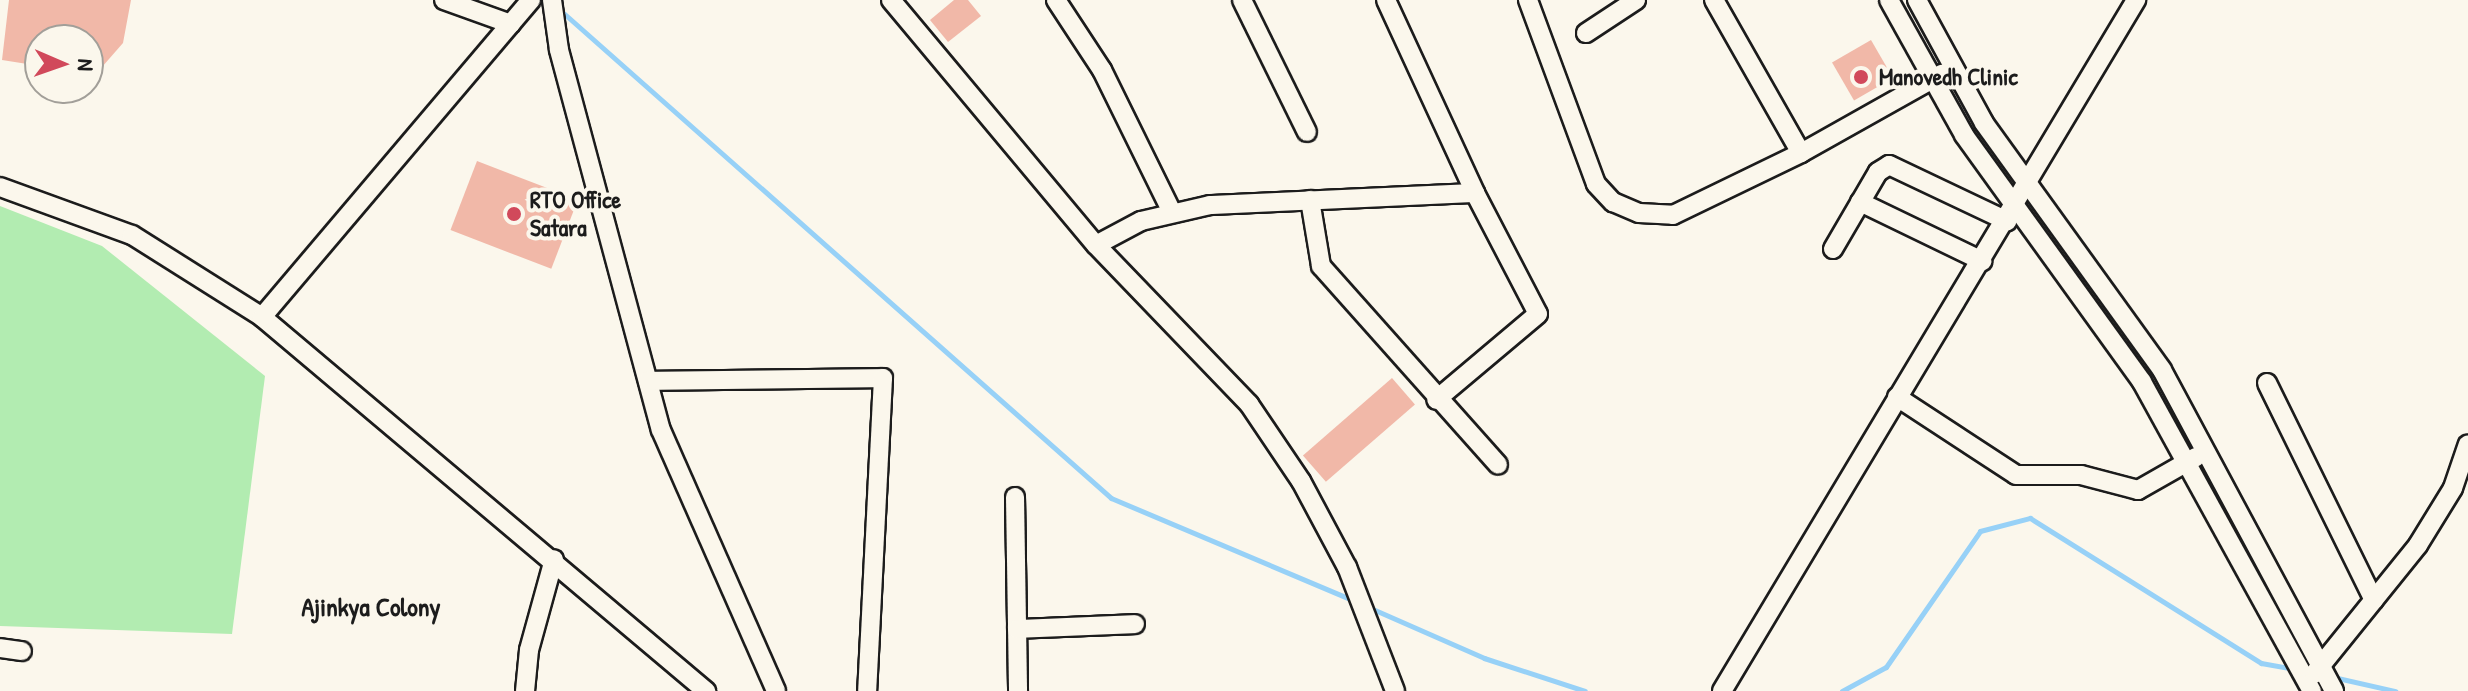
<!DOCTYPE html>
<style>
body{margin:0}
#map{position:relative;width:2468px;height:691px;overflow:hidden;background:#fbf7ec;font-family:"Patrick Hand",sans-serif}
div>[style]{position:absolute}
.green>*{inset:0;background:#b2ecb1}
.stream>*{height:5px;margin:-2.5px;padding:0 2.5px;transform-origin:2.5px;border-radius:2.5px;background:#97d1f7}
.building>*{inset:0;background:#f1b8a8;transform-origin:0 0}
.roads{filter:drop-shadow(2px 0 #1c1c1c) drop-shadow(-2px 0 #1c1c1c) drop-shadow(0 2px #1c1c1c) drop-shadow(0 -2px #1c1c1c)}
.minor>*{height:18px;margin:-9px;padding:0 9px;transform-origin:9px;border-radius:9px;background:#fbf7ec}
.dots>*{width:22px;height:22px;translate:-50% -50%;box-sizing:border-box;border:4px solid #fbf7ec;border-radius:50%}
span{translate:-50% -50%;white-space:nowrap;text-align:center;line-height:1.15;-webkit-text-stroke:8px #fbf7ec;paint-order:stroke}
.poi-label{font-size:24px;color:#1c1c1c;font-weight:700}
.left{translate:0 -50%;text-align:left}
.neighbourhood-label{font-size:26px;color:#1c1c1c;font-weight:700}
.north{position:absolute;left:24px;top:24px;width:80px;height:80px;box-sizing:border-box;background:#fbf7ec;border:2px solid #a29f99;border-radius:50%;rotate:92deg;font-size:22px;font-weight:700;line-height:32px;text-align:center;color:#1c1c1c}
.north::after{content:'';display:block;margin:auto;width:28px;height:36px;background:#d1495b;clip-path:polygon(50% 0,100% 100%,50% 72%,0 100%)}
</style>
<div id="map">
<div class="green">
<i style="clip-path:polygon(0 206px,102px 246px,265px 376px,232px 634px,0 626px)"></i>
</div>
<div class="stream">
<i style="left:560px;top:10px;width:736px;rotate:41.53deg"></i>
<i style="left:1111px;top:498px;width:265px;rotate:22.9deg"></i>
<i style="left:1368px;top:607px;width:127px;rotate:23.7deg"></i>
<i style="left:1484px;top:658px;width:106px;rotate:18.1deg"></i>
<i style="left:2333px;top:677px;width:64px;rotate:12.7deg"></i>
<i style="left:1842px;top:691px;width:50px;rotate:-28.6deg"></i>
<i style="left:1886px;top:667px;width:165px;rotate:-55.3deg"></i>
<i style="left:1980px;top:531px;width:52px;rotate:-14.6deg"></i>
<i style="left:2030px;top:518px;width:273px;rotate:32.1deg"></i>
<i style="left:2261px;top:663px;width:36px;rotate:10deg"></i>
</div>
<div class="building">
<i style="clip-path:polygon(9px 0,131px 0,123px 43px,88px 83px,88px 40px,40px 40px,40px 66px,2px 60px)"></i>
<i style="clip-path:polygon(954px 0,968px 0,981px 16px,948px 42px,930px 20px)"></i>
<i style="left:1871px;top:40px;width:44px;height:45px;rotate:60deg"></i>
<i style="left:477px;top:161px;width:108px;height:74px;rotate:21deg"></i>
<i style="left:1392px;top:378px;width:35px;height:118px;rotate:49deg"></i>
</div>
<div class="roads">
<div class="minor">
<i style="left:444px;top:0;width:71px;rotate:19.7deg"></i>
<i style="left:552px;top:0;width:50px;rotate:82deg"></i>
<i style="left:559px;top:50px;width:393px;rotate:75deg"></i>
<i style="left:661px;top:430px;width:285px;rotate:66.2deg"></i>
<i style="left:891px;top:0;width:319px;rotate:50.1deg"></i>
<i style="left:1096px;top:245px;width:221px;rotate:46.1deg"></i>
<i style="left:1249px;top:404px;width:93px;rotate:56deg"></i>
<i style="left:1301px;top:481px;width:98px;rotate:61.9deg"></i>
<i style="left:1347px;top:567px;width:133px;rotate:68.8deg"></i>
<i style="left:1056px;top:0;width:84px;rotate:56.7deg"></i>
<i style="left:1102px;top:70px;width:158px;rotate:63.8deg"></i>
<i style="left:1242px;top:0;width:147px;rotate:63.8deg"></i>
<i style="left:1386px;top:0;width:213px;rotate:65.2deg"></i>
<i style="left:1528px;top:0;width:196px;rotate:69.7deg"></i>
<i style="left:1596px;top:184px;width:25px;rotate:47deg"></i>
<i style="left:1613px;top:202px;width:28px;rotate:23deg"></i>
<i style="left:1639px;top:213px;width:34px;rotate:3deg"></i>
<i style="left:1673px;top:215px;width:142px;rotate:-25.8deg"></i>
<i style="left:1801px;top:153px;width:176px;rotate:-119.6deg"></i>
<i style="left:1889px;top:0;width:154px;rotate:60.9deg"></i>
<i style="left:1964px;top:135px;width:304px;rotate:54.2deg"></i>
<i style="left:2142px;top:382px;width:353px;rotate:61.2deg"></i>
<i style="left:1917px;top:0;width:140px;rotate:61.4deg"></i>
<i style="left:1984px;top:123px;width:304px;rotate:54.2deg"></i>
<i style="left:2162px;top:370px;width:364px;rotate:61.8deg"></i>
<i style="left:1586px;top:33px;width:60px;rotate:-33.4deg"></i>
<i style="left:1801px;top:153px;width:162px;rotate:-29.3deg"></i>
<i style="left:0;top:187px;width:140px;rotate:20deg"></i>
<i style="left:132px;top:235px;width:154px;rotate:32.2deg"></i>
<i style="left:262px;top:317px;width:581px;rotate:40.11deg"></i>
<i style="left:1310px;top:200px;width:67px;rotate:80.5deg"></i>
<i style="left:1321px;top:266px;width:266px;rotate:48.3deg"></i>
<i style="left:1860px;top:202px;width:136px;rotate:25.8deg"></i>
<i style="left:1096px;top:245px;width:51px;rotate:-28.1deg"></i>
<i style="left:1141px;top:221px;width:71px;rotate:-13.1deg"></i>
<i style="left:1210px;top:205px;width:265px;rotate:-2.6deg"></i>
<i style="left:1475px;top:193px;width:136px;rotate:62.5deg"></i>
<i style="left:1538px;top:314px;width:133px;rotate:139.9deg"></i>
<i style="left:1833px;top:249px;width:89px;rotate:-59.7deg"></i>
<i style="left:1878px;top:172px;width:13px;rotate:-32deg"></i>
<i style="left:1889px;top:165px;width:131px;rotate:25.4deg"></i>
<i style="left:262px;top:317px;width:416px;rotate:-49.7deg"></i>
<i style="left:648px;top:381px;width:235px;rotate:-0.7deg"></i>
<i style="left:883px;top:378px;width:313px;rotate:92.9deg"></i>
<i style="left:2267px;top:383px;width:242px;rotate:63.8deg"></i>
<i style="left:1897px;top:397px;width:142px;rotate:33.2deg"></i>
<i style="left:2016px;top:475px;width:65px"></i>
<i style="left:2081px;top:475px;width:59px;rotate:14.7deg"></i>
<i style="left:2138px;top:490px;width:67px;rotate:-29.6deg"></i>
<i style="left:1015px;top:497px;width:194px;rotate:89.1deg"></i>
<i style="left:1017px;top:629px;width:118px;rotate:-2.4deg"></i>
<i style="left:0;top:648px;width:22px;rotate:8deg"></i>
<i style="left:2314px;top:674px;width:166px;rotate:-51.1deg"></i>
<i style="left:2418px;top:545px;width:67px;rotate:-58.4deg"></i>
<i style="left:2453px;top:488px;width:46px;rotate:-71.2deg"></i>
<i style="left:525px;top:691px;width:41px;rotate:-84.4deg"></i>
<i style="left:529px;top:650px;width:94px;rotate:-74.6deg"></i>
<i style="left:1722px;top:691px;width:806px;rotate:-59.07deg"></i>
</div>
</div>
<div class="dots">
<i style="left:1861px;top:77px;background:#d1495b"></i>
<i style="left:514px;top:214px;background:#d1495b"></i>
</div>
<div class="poi-label">
<span class="left" style="left:1879px;top:77px">Manovedh Clinic</span>
<span class="left" style="left:530px;top:214px">RTO Office<br>Satara</span>
</div>
<div class="neighbourhood-label">
<span style="left:371px;top:607px">Ajinkya Colony</span>
</div>
<div class="north">N</div>
</div>
